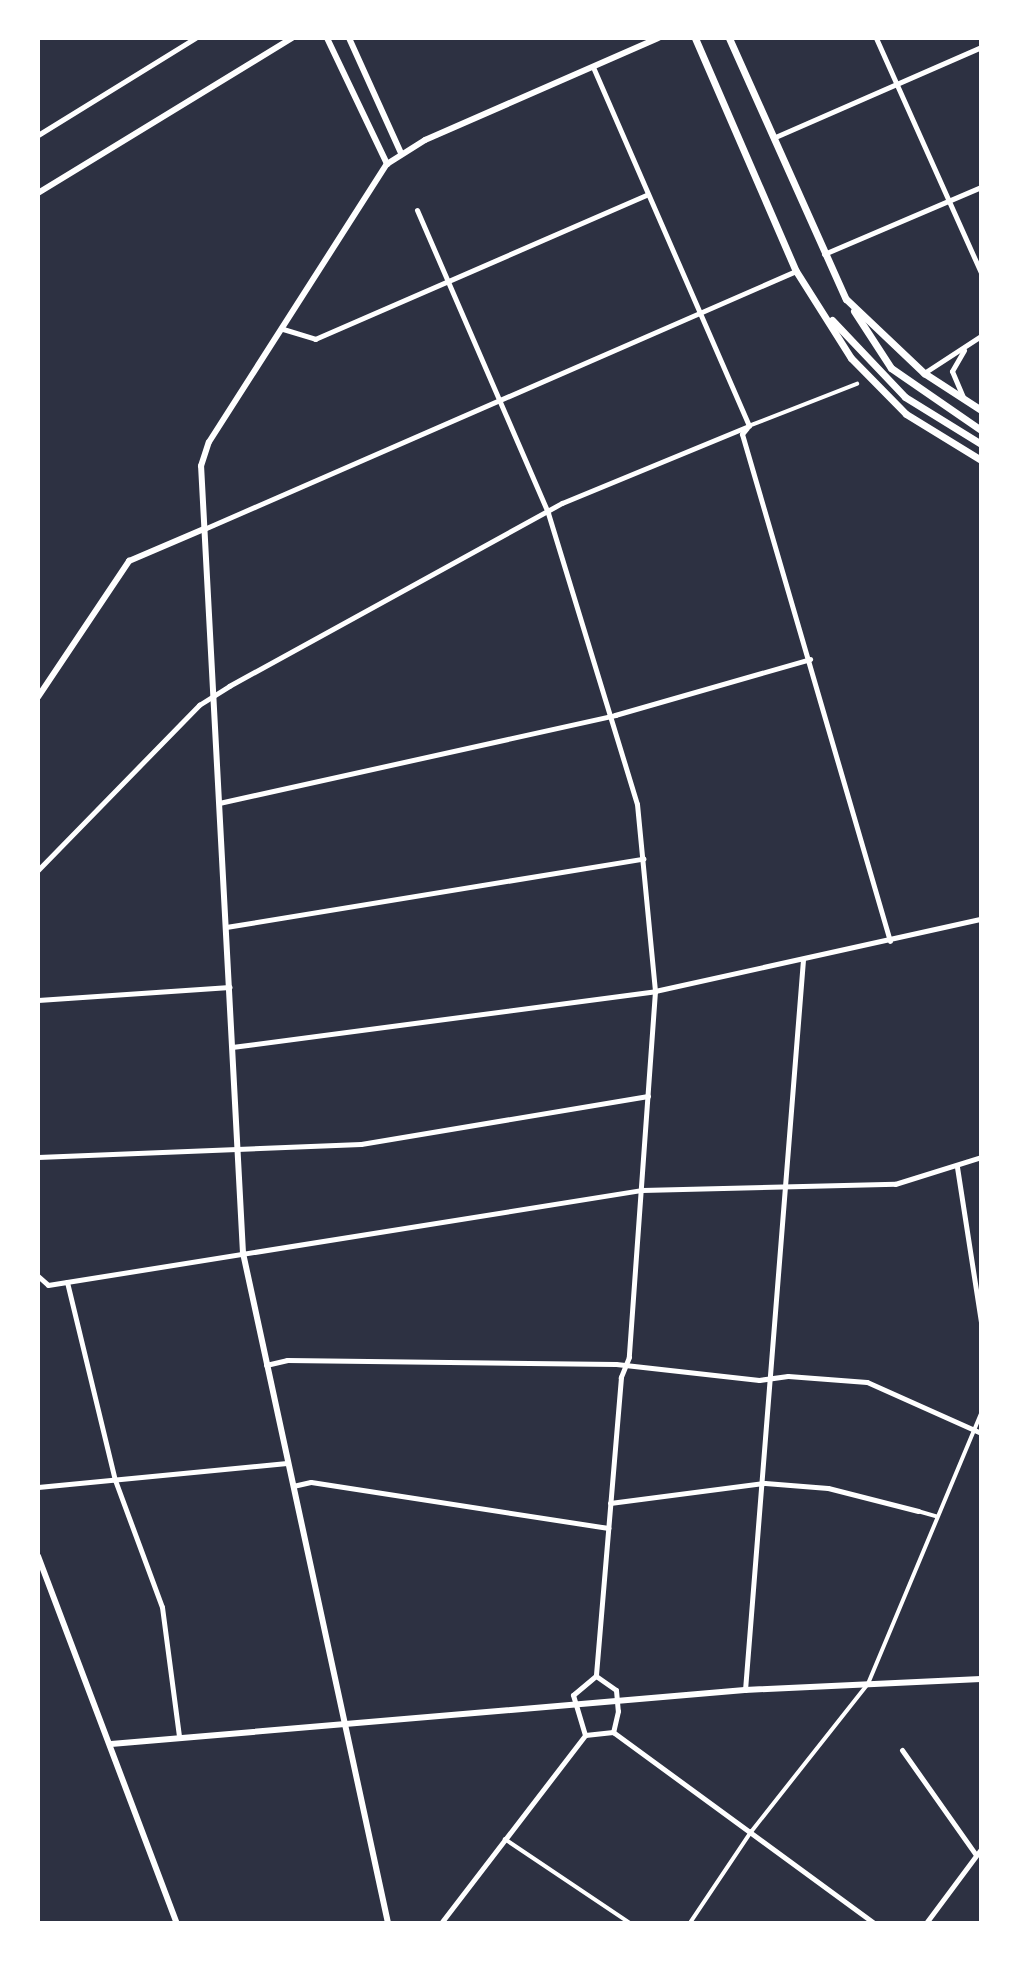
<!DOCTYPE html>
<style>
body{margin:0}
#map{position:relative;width:1019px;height:1961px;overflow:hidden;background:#2d3142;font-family:Helvetica,sans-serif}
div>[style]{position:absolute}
.pedestrian>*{height:3.5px;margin:-1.75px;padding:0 1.75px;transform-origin:1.75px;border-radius:1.75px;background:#fff}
.minor>*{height:5px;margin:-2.5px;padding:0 2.5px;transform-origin:2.5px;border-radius:2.5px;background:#fff}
.tertiary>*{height:6px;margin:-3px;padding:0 3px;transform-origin:3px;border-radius:3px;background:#fff}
.secondary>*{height:7px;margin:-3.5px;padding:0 3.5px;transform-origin:3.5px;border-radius:3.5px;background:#fff}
span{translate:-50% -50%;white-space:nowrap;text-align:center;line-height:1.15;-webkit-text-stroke:5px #fff;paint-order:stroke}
.frame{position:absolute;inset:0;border:40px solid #fff;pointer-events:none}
</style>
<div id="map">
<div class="pedestrian">
<i style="left:749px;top:426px;width:116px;rotate:-21.3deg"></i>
<i style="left:918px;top:1511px;width:19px;rotate:16deg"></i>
<i style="left:505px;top:1839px;width:151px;rotate:33.9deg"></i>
<i style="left:690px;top:1923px;width:110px;rotate:-56.2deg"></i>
<i style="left:751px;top:1832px;width:189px;rotate:-51.7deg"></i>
<i style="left:868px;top:1684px;width:293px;rotate:-67.3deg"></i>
</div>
<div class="minor">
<i style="left:876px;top:38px;width:257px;rotate:65.9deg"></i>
<i style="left:593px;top:67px;width:391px;rotate:66.5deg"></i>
<i style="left:38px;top:135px;width:185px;rotate:-31.7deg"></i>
<i style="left:773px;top:138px;width:227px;rotate:-23.6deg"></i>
<i style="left:417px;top:210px;width:330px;rotate:66.6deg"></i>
<i style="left:548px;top:513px;width:304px;rotate:73deg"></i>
<i style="left:637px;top:804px;width:188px;rotate:84.5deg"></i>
<i style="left:655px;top:991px;width:367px;rotate:94.1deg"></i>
<i style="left:629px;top:1357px;width:22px;rotate:112deg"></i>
<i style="left:621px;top:1377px;width:300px;rotate:94.8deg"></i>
<i style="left:824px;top:254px;width:171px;rotate:-23.1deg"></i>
<i style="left:283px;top:329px;width:34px;rotate:17deg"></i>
<i style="left:315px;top:339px;width:363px;rotate:-23.5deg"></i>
<i style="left:924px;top:373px;width:68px;rotate:-33deg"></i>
<i style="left:963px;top:397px;width:28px;rotate:-113deg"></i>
<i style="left:952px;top:371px;width:24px;rotate:-60deg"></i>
<i style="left:747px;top:428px;width:8px;rotate:130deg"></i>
<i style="left:742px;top:434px;width:528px;rotate:73.73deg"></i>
<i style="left:204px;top:529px;width:646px;rotate:-23.55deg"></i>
<i style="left:981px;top:663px;width:40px;rotate:90deg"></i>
<i style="left:219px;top:803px;width:406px;rotate:-12.5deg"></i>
<i style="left:615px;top:715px;width:203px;rotate:-16deg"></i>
<i style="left:38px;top:870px;width:231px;rotate:-45.7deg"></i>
<i style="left:199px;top:705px;width:36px;rotate:-32deg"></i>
<i style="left:229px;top:686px;width:380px;rotate:-28.8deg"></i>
<i style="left:562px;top:503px;width:202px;rotate:-22.4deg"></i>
<i style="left:226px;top:927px;width:423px;rotate:-9.3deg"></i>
<i style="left:38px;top:1000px;width:192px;rotate:-3.9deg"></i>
<i style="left:232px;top:1047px;width:427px;rotate:-7.5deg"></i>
<i style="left:655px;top:991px;width:334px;rotate:-12.5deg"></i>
<i style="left:38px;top:1157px;width:323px;rotate:-2.3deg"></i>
<i style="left:361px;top:1144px;width:291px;rotate:-9.5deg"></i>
<i style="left:957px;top:1167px;width:157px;rotate:81.2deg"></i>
<i style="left:38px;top:1276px;width:13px;rotate:42deg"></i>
<i style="left:48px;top:1285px;width:602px;rotate:-9.09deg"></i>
<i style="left:642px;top:1190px;width:253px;rotate:-1.4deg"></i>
<i style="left:895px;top:1184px;width:90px;rotate:-17.4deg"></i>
<i style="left:67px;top:1282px;width:204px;rotate:76.4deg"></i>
<i style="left:115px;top:1480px;width:135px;rotate:69.7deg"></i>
<i style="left:162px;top:1607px;width:131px;rotate:82.5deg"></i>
<i style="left:266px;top:1365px;width:22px;rotate:-13deg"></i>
<i style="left:287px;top:1360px;width:329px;rotate:0.7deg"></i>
<i style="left:616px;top:1364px;width:144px;rotate:6.4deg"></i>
<i style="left:759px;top:1380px;width:29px;rotate:-8deg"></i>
<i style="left:788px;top:1376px;width:79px;rotate:4.3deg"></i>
<i style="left:867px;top:1382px;width:125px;rotate:24.1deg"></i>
<i style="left:293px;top:1486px;width:18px;rotate:-13deg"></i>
<i style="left:311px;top:1482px;width:301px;rotate:8.8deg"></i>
<i style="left:38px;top:1487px;width:250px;rotate:-5.5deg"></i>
<i style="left:610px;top:1503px;width:156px;rotate:-7.4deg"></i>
<i style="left:765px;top:1483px;width:63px;rotate:4.5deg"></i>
<i style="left:828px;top:1488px;width:93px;rotate:14.3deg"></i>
<i style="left:596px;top:1676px;width:24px;rotate:35deg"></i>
<i style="left:616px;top:1690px;width:21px;rotate:85deg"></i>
<i style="left:618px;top:1711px;width:22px;rotate:103deg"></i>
<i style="left:613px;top:1732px;width:28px;rotate:174deg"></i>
<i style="left:585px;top:1735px;width:42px;rotate:-106.7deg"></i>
<i style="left:573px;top:1695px;width:30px;rotate:-40deg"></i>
<i style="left:745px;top:1690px;width:733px;rotate:-85.46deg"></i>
<i style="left:613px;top:1732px;width:323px;rotate:36.2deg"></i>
<i style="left:902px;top:1750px;width:128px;rotate:54.8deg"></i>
<i style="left:441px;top:1923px;width:237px;rotate:-52.5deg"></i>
<i style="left:926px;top:1923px;width:92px;rotate:-53.4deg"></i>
</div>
<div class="tertiary">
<i style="left:327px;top:38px;width:140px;rotate:64.5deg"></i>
<i style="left:349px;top:38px;width:126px;rotate:65.7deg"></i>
<i style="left:38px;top:193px;width:298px;rotate:-31.4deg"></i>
<i style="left:38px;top:697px;width:164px;rotate:-56.2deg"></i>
<i style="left:129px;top:561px;width:82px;rotate:-23.1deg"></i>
<i style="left:38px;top:1556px;width:392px;rotate:69.3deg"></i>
<i style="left:111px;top:1744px;width:636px;rotate:-4.87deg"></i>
<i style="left:745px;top:1690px;width:236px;rotate:-2.7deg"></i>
<i style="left:388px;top:1923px;width:686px;rotate:-102.21deg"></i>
<i style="left:243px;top:1253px;width:788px;rotate:-93.05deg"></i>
<i style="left:201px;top:466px;width:25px;rotate:-72deg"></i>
<i style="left:209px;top:442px;width:330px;rotate:-57.4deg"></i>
<i style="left:387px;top:164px;width:45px;rotate:-32.3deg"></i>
<i style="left:425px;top:140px;width:254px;rotate:-23.6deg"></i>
</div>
<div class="secondary">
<i style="left:695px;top:38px;width:254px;rotate:66.6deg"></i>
<i style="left:796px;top:271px;width:103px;rotate:57.7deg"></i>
<i style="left:851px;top:358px;width:78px;rotate:45.5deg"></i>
<i style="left:906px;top:414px;width:88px;rotate:31.5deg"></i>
<i style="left:729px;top:38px;width:286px;rotate:65.9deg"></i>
<i style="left:846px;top:299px;width:108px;rotate:43.5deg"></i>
<i style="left:924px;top:373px;width:68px;rotate:33deg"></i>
<i style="left:854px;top:311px;width:68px;rotate:57deg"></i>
<i style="left:891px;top:368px;width:109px;rotate:34.6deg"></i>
<i style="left:832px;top:320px;width:106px;rotate:46.5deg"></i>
<i style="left:905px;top:397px;width:89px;rotate:31.7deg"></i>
</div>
<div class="frame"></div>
</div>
